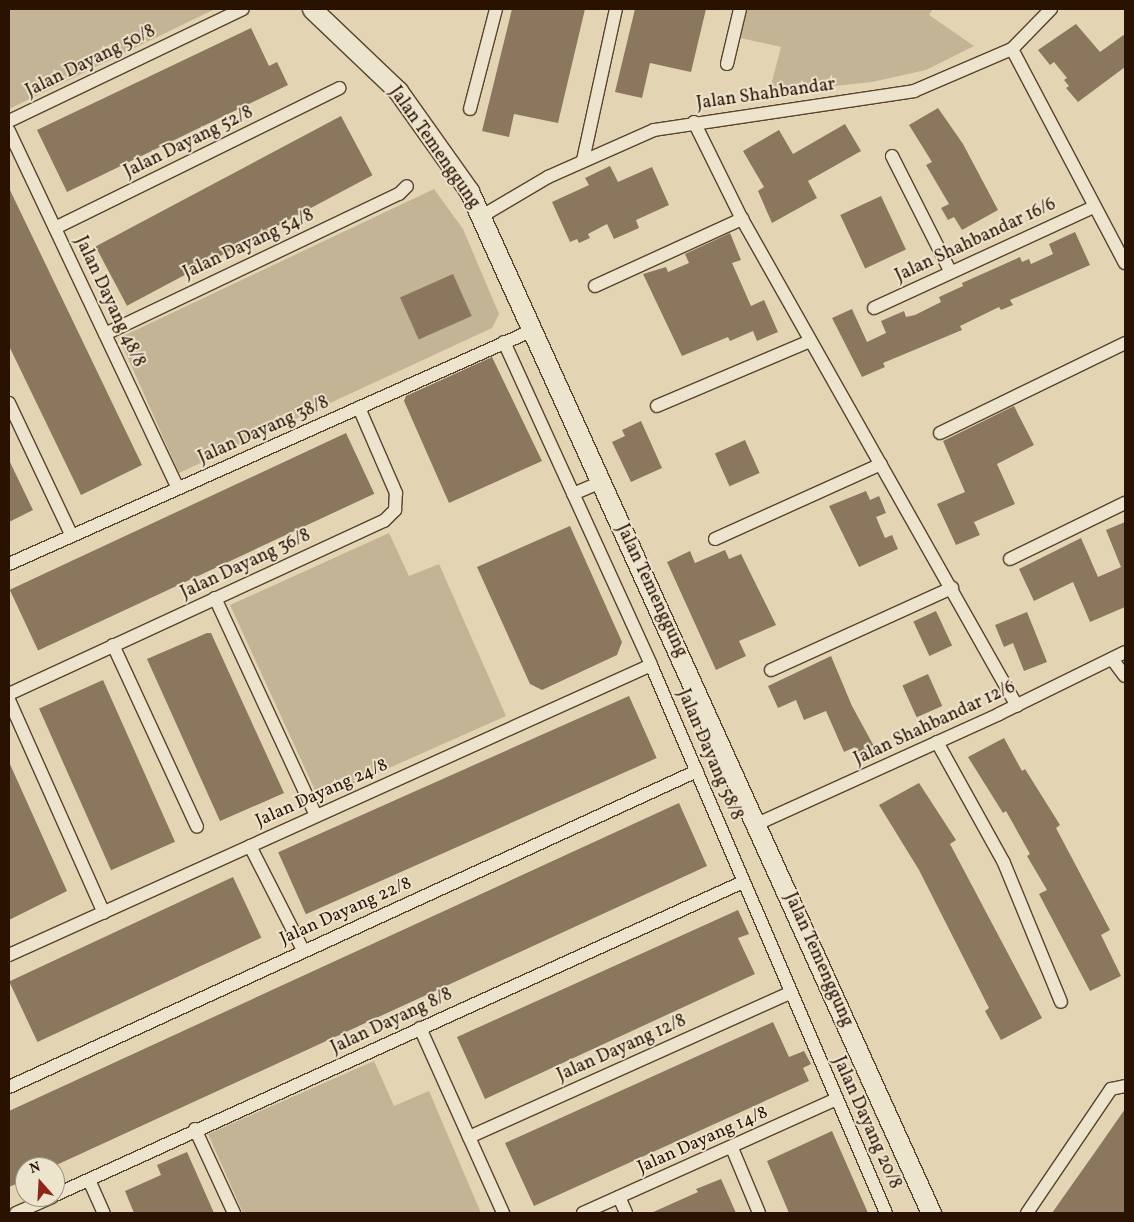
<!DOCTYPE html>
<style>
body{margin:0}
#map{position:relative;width:1134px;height:1222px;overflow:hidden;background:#e3d5b4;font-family:Vollkorn,serif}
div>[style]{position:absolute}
.green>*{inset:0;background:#c3b495}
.building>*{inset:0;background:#8a775e;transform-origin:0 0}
.roads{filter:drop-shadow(1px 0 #58432d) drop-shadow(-1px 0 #58432d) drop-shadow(0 1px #58432d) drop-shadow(0 -1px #58432d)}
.street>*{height:12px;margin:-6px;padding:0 6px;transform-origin:6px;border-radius:6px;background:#ede4ce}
.secondary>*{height:19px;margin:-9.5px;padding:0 9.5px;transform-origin:9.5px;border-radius:9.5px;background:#ede4ce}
span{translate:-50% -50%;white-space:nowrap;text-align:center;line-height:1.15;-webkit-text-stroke:4px #ede4ce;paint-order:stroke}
.street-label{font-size:18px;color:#291200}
.frame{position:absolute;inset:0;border:10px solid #291200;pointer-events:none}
.north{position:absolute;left:15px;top:1157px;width:50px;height:50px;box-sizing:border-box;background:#ede4ce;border:1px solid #9f907c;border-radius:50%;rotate:341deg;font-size:14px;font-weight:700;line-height:20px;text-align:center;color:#291200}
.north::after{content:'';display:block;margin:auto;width:18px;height:22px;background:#8f2418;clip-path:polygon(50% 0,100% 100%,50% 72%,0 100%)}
</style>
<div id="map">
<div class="green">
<i style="clip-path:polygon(9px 9px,215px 9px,9px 109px)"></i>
<i style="clip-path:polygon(743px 9px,933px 9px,929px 15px,974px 46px,926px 70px,872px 82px,769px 93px,781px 47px,736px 37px)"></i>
<i style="clip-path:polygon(434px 189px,463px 229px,499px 314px,492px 328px,179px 473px,119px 338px)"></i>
<i style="clip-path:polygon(389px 533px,409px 576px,439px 564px,506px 716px,319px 799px,230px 605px)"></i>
<i style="clip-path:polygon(374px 1061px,394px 1106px,429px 1091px,481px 1213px,243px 1213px,208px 1134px)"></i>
</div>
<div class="building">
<i style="clip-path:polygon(512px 9px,585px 9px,558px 123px,514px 114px,509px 137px,482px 131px)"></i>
<i style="clip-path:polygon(635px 9px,706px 9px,691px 72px,650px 63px,642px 98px,615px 92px)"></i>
<i style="clip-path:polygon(1076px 24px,1100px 52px,1125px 34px,1125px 67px,1078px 102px,1066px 88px,1069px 86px,1064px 80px,1067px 78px,1054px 62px,1050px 65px,1038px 50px)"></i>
<i style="clip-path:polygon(251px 28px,269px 66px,277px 62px,288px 85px,67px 192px,37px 130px)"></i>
<i style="clip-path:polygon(938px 108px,963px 144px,998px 210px,962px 230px,954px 217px,948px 220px,941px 208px,949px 204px,926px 165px,932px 162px,909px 125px)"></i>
<i style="left:341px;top:116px;width:67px;height:278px;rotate:62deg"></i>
<i style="clip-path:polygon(845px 124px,861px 151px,808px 181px,817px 198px,772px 223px,758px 191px,764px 187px,743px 151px,779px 130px,793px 154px)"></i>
<i style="clip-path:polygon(610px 166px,618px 182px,652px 167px,669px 205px,636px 220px,639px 228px,614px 239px,607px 224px,588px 234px,590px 238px,579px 243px,577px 239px,570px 242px,552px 202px,589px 185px,585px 178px)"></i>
<i style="clip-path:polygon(9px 188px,142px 465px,81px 495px,9px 346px)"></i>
<i style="left:881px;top:196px;width:59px;height:45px;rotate:65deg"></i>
<i style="clip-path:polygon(1075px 232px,1090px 265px,1010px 300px,1013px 305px,1001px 310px,999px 307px,960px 326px,962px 330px,883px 363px,885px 367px,862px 377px,832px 318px,852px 309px,867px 342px,886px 333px,881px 321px,904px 311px,906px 317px,915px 315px,941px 302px,939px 297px,963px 286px,962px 283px,1020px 257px,1022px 262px,1029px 259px,1031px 264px,1053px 254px,1049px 244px)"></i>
<i style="clip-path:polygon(730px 233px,741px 260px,732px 263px,751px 306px,764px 300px,778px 332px,757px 341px,753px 331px,730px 341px,728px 337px,682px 356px,643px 274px,666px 267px,668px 272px,689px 263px,685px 254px)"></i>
<i style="left:453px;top:274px;width:46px;height:58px;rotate:66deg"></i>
<i style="clip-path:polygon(492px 357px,542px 461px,449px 503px,404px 401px,406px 396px)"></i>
<i style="clip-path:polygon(1014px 406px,1034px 445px,997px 464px,1015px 504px,974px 522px,980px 535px,956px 545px,937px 504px,965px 492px,943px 441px)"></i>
<i style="clip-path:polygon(641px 421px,662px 468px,631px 482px,612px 442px,625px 436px,622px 430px)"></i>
<i style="left:346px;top:433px;width:67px;height:371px;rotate:65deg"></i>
<i style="left:745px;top:440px;width:36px;height:33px;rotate:66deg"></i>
<i style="clip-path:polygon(9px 460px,33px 510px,9px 522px)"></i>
<i style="clip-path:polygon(866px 491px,870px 500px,879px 496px,886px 513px,876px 517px,885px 538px,892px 535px,898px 549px,859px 567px,829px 506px)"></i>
<i style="clip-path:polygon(1125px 522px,1125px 607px,1090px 622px,1073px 582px,1034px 601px,1019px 569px,1081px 538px,1098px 577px,1121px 567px,1106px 530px)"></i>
<i style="clip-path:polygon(570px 526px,622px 642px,617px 655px,542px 690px,530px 684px,477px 567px)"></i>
<i style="clip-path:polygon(725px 550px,729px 559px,741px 554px,776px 625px,739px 641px,746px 656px,716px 670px,667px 562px,690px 551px,695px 563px)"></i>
<i style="left:936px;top:611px;width:38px;height:25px;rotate:65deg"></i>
<i style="clip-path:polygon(1027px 612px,1047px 662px,1024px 671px,1013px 643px,1004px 647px,995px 625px)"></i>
<i style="clip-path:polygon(207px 633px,211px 633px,284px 793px,220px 821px,147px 659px)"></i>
<i style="clip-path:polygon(831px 656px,852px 706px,876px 750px,860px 757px,855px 747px,844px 752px,826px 711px,804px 720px,796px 700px,778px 708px,768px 686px)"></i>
<i style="left:928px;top:674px;width:35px;height:28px;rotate:66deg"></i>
<i style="left:103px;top:680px;width:177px;height:70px;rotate:66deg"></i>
<i style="left:629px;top:696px;width:68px;height:384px;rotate:66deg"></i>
<i style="clip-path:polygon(1004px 738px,1022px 771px,1025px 769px,1060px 825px,1056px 828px,1110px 930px,1101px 935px,1121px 976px,1090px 991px,1039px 894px,1047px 890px,1027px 856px,1030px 854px,1006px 811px,1003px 813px,968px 757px)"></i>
<i style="clip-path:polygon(9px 762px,67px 891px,9px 920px)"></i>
<i style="clip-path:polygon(919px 783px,956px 840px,950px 844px,1042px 1018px,1001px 1040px,985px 1011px,989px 1008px,919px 870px,879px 805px)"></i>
<i style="clip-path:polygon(679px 803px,707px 866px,52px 1167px,25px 1167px,25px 1180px,9px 1187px,9px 1111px)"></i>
<i style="left:233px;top:877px;width:67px;height:247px;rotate:65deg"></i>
<i style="clip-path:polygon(738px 910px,749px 934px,738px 938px,755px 974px,485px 1099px,457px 1037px)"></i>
<i style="clip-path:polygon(773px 1022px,789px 1057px,804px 1051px,811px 1064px,803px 1068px,809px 1081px,534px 1206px,505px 1143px)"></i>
<i style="clip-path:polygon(1125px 1109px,1125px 1213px,1052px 1213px,1100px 1145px)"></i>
<i style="clip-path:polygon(832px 1131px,868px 1213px,789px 1213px,767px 1161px)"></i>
<i style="clip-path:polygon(187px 1152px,214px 1213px,134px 1213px,125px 1191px,161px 1175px,157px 1165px)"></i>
<i style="clip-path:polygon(721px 1179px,736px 1213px,651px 1213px,698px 1192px,696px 1189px)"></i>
</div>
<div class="roads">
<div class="street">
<i style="left:1012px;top:49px;width:242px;rotate:62.2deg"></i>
<i style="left:727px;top:64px;width:57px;rotate:-76.7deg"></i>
<i style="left:470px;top:109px;width:103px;rotate:-75.4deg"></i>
<i style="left:9px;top:121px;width:259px;rotate:-25.6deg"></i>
<i style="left:694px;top:122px;width:108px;rotate:63.7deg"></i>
<i style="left:742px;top:219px;width:559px;rotate:60.55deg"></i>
<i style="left:9px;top:131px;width:395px;rotate:64.7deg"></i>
<i style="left:892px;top:156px;width:129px;rotate:63.2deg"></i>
<i style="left:583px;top:160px;width:155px;rotate:-77.7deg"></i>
<i style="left:482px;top:216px;width:77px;rotate:-30.6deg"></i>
<i style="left:548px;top:177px;width:116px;rotate:-23.9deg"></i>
<i style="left:654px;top:130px;width:263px;rotate:-8.5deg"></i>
<i style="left:914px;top:91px;width:107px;rotate:-23.2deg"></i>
<i style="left:1012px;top:49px;width:56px;rotate:-45.7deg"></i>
<i style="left:55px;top:228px;width:317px;rotate:-26.2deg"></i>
<i style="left:595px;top:286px;width:162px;rotate:-24.5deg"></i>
<i style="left:874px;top:308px;width:242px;rotate:-24.7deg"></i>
<i style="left:105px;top:334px;width:326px;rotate:-25.5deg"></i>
<i style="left:399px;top:194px;width:11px;rotate:-45deg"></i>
<i style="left:504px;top:342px;width:355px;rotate:65.5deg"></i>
<i style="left:651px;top:665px;width:596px;rotate:66.79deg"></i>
<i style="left:9px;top:403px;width:147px;rotate:64.7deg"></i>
<i style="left:657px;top:406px;width:166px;rotate:-23deg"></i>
<i style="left:940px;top:433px;width:206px;rotate:-25.9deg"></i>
<i style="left:573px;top:494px;width:30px;rotate:-23deg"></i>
<i style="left:715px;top:539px;width:182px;rotate:-24.3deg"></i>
<i style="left:1010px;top:559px;width:128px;rotate:-26deg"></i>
<i style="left:9px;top:564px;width:574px;rotate:-24.06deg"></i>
<i style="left:215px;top:598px;width:240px;rotate:65.1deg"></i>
<i style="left:113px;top:645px;width:200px;rotate:65.2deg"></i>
<i style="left:1112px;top:659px;width:21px;rotate:53deg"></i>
<i style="left:771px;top:670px;width:199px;rotate:-24.4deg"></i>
<i style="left:9px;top:694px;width:413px;rotate:-24.8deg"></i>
<i style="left:384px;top:521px;width:16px;rotate:-45deg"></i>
<i style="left:395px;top:510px;width:17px;rotate:-87deg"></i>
<i style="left:396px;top:493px;width:93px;rotate:-113.5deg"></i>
<i style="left:9px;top:700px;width:233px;rotate:66deg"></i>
<i style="left:937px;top:742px;width:138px;rotate:61deg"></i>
<i style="left:1004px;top:863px;width:150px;rotate:67.7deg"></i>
<i style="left:757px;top:824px;width:266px;rotate:-24.4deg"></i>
<i style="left:999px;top:714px;width:140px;rotate:-26.2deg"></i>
<i style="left:250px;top:846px;width:117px;rotate:63deg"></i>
<i style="left:9px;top:955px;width:704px;rotate:-24.31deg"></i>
<i style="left:420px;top:1028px;width:203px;rotate:65.8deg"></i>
<i style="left:9px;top:1087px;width:757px;rotate:-24.67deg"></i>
<i style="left:195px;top:1129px;width:93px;rotate:65.1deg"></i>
<i style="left:469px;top:1137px;width:351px;rotate:-24.2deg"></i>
<i style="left:732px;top:1148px;width:70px;rotate:67.4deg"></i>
<i style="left:89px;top:1180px;width:36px;rotate:66deg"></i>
<i style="left:55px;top:1195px;width:756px;rotate:-24.46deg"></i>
<i style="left:619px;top:1197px;width:17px;rotate:66deg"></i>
<i style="left:16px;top:1213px;width:39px;rotate:-24deg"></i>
<i style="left:583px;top:1213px;width:278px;rotate:-24.2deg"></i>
<i style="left:1027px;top:1213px;width:150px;rotate:-55.9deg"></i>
<i style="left:1111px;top:1089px;width:14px;rotate:-12deg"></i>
</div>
<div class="secondary">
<i style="left:312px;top:9px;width:119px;rotate:43.6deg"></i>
<i style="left:398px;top:91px;width:123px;rotate:54.6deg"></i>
<i style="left:469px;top:191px;width:1122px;rotate:65.67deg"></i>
</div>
</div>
<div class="street-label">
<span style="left:91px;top:62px;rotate:-26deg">Jalan Dayang 50/8</span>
<span style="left:766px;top:95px;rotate:-8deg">Jalan Shahbandar</span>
<span style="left:189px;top:143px;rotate:-26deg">Jalan Dayang 52/8</span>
<span style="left:434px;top:148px;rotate:55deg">Jalan Temenggung</span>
<span style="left:976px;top:241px;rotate:-25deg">Jalan Shahbandar 16/6</span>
<span style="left:249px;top:245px;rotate:-25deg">Jalan Dayang 54/8</span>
<span style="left:109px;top:302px;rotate:65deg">Jalan Dayang 48/8</span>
<span style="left:264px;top:431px;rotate:-24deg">Jalan Dayang 38/8</span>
<span style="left:246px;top:565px;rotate:-25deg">Jalan Dayang 36/8</span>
<span style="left:651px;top:591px;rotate:65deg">Jalan Temenggung</span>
<span style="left:935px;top:724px;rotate:-25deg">Jalan Shahbandar 12/6</span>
<span style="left:709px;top:755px;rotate:67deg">Jalan Dayang 58/8</span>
<span style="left:322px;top:794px;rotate:-24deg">Jalan Dayang 24/8</span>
<span style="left:346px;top:912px;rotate:-24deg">Jalan Dayang 22/8</span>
<span style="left:818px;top:960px;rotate:66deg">Jalan Temenggung</span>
<span style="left:392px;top:1022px;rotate:-25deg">Jalan Dayang 8/8</span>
<span style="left:622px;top:1049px;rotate:-24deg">Jalan Dayang 12/8</span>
<span style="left:866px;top:1123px;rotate:66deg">Jalan Dayang 20/8</span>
<span style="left:703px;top:1141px;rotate:-24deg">Jalan Dayang 14/8</span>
</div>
<div class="frame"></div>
<div class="north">N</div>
</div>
